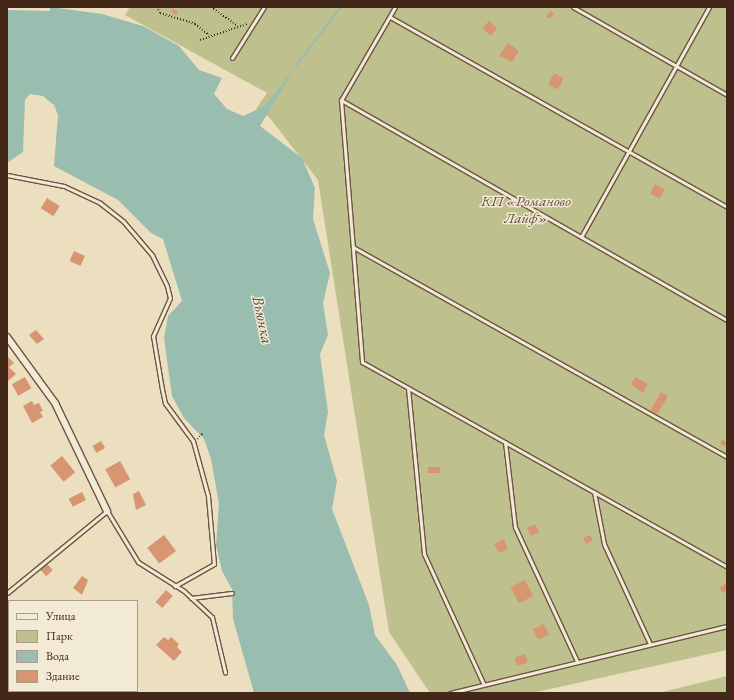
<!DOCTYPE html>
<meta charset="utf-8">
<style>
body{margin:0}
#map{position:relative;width:734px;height:700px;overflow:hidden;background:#ecdfc0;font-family:"EB Garamond",serif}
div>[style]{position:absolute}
.green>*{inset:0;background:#bec08e}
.water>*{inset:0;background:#99bdaf}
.stream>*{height:2px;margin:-1px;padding:0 1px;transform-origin:1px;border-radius:1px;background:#99bdaf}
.building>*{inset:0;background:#d79671;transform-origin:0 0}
.path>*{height:1.5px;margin-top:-0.75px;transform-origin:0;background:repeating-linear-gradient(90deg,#432718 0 1px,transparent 0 3px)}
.roads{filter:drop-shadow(1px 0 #6d5542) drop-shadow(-1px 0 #6d5542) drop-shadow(0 1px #6d5542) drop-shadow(0 -1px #6d5542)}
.service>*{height:3px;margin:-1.5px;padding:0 1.5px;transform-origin:1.5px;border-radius:1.5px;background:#f3ead6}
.minor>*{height:6px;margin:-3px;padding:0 3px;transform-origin:3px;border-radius:3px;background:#f3ead6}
span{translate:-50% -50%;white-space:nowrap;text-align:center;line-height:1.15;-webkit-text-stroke:3px #f3ead6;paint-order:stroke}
.park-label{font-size:15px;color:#624d36;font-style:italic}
.water-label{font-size:16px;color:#584c3e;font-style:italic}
.frame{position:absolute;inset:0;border:8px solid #432718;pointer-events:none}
.legend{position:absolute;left:8px;top:600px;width:130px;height:92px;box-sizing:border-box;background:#f3ead6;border:1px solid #ad9c8a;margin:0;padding:5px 7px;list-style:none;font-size:12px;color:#432718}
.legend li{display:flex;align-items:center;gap:8px;height:20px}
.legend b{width:20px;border:1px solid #ad9c8a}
</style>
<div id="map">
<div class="green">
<i style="clip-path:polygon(130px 7px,727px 7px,727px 650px,532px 693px,430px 693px,389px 632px,318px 180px,269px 117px,256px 109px,267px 93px,125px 15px)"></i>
<i style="clip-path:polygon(727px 676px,727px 693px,658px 693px)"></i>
</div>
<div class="water">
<i style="clip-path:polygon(50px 7px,102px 14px,143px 26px,179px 46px,199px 70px,222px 78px,214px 94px,227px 109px,243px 116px,265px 106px,296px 66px,260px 126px,302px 158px,315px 188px,313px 219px,330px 273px,323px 303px,328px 335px,320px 354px,328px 412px,324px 435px,337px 481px,332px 509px,369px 605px,375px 635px,397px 665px,410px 693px,254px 693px,233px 619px,232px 589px,222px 571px,216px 545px,219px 504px,211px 459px,204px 439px,184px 418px,172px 396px,164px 338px,168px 316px,182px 301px,163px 239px,151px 233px,118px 200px,54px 166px,58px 115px,54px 105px,43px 96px,30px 94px,25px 100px,23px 152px,7px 163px,7px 10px,50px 11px)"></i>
</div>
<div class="stream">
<i style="left:296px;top:66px;width:74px;rotate:-52.7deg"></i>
</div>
<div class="building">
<i style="clip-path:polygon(173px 9px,178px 12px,177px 15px,171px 12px)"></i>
<i style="clip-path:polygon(550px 11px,554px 13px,550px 19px,546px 17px)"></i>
<i style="left:489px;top:21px;width:11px;height:10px;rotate:41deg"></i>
<i style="clip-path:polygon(508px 43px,519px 51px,512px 62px,499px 56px)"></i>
<i style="left:554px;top:73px;width:11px;height:13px;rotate:27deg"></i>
<i style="left:655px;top:184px;width:11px;height:11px;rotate:27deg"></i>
<i style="left:47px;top:198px;width:15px;height:12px;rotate:32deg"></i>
<i style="left:74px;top:251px;width:12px;height:11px;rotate:24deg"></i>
<i style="clip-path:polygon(36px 330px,44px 339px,37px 344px,29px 335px)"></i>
<i style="clip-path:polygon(7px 356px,14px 363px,9px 367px,16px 374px,7px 382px)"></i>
<i style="left:25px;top:377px;width:13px;height:15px;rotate:61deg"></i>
<i style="clip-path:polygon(635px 377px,648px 384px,643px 393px,631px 384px)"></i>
<i style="left:661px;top:392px;width:8px;height:21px;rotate:30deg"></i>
<i style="clip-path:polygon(32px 401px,34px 405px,39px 403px,43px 411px,40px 412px,43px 417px,32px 423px,23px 406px)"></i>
<i style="clip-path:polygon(722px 440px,727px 442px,727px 447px,720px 444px)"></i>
<i style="left:101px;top:441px;width:8px;height:10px;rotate:60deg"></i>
<i style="left:62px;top:456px;width:21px;height:15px;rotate:51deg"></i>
<i style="left:120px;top:461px;width:21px;height:17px;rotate:61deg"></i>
<i style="left:440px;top:467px;width:6px;height:12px;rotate:90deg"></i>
<i style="clip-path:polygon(139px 491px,146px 505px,136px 510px,133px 494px)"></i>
<i style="left:82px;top:492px;width:9px;height:15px;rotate:63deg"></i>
<i style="left:535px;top:524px;width:9px;height:9px;rotate:63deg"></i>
<i style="left:164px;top:535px;width:20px;height:21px;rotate:53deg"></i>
<i style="clip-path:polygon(590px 535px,593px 540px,586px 544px,583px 538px)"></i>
<i style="clip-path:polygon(504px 539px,508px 549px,499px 553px,494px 544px)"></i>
<i style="left:45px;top:562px;width:11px;height:9px;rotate:45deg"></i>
<i style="clip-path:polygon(82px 576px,88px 580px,82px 595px,73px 588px)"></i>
<i style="left:525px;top:580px;width:18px;height:16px;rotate:63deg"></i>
<i style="clip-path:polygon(727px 583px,727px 590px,723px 593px,719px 588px)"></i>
<i style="left:166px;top:590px;width:9px;height:16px;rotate:41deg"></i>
<i style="left:544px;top:624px;width:12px;height:12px;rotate:66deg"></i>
<i style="clip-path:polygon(164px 637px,168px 640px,171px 637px,179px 644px,177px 647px,182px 652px,174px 661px,156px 645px)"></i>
<i style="left:525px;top:654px;width:9px;height:11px;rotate:72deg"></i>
</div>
<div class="path">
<i style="left:157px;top:7px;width:7px;rotate:63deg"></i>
<i style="left:160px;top:13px;width:37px;rotate:17deg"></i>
<i style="left:195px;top:24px;width:18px;rotate:38deg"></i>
<i style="left:211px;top:7px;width:32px;rotate:35deg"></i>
<i style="left:200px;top:40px;width:50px;rotate:-18.8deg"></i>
<i style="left:197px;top:439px;width:8px;rotate:-45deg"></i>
</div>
<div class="roads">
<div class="service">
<i style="left:395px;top:7px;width:108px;rotate:120.1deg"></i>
<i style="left:341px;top:100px;width:444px;rotate:29.7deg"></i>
<i style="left:573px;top:7px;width:177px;rotate:29.7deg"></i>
<i style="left:390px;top:17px;width:387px;rotate:29.4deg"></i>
<i style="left:232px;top:58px;width:60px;rotate:-57.9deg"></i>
<i style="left:341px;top:100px;width:263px;rotate:85.4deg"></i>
<i style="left:362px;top:362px;width:419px;rotate:29.3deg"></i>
<i style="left:7px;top:175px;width:58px;rotate:10.9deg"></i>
<i style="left:64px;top:186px;width:40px;rotate:25deg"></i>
<i style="left:100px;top:203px;width:29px;rotate:38deg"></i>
<i style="left:123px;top:221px;width:45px;rotate:49.5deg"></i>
<i style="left:152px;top:255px;width:34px;rotate:64deg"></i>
<i style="left:167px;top:286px;width:12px;rotate:76deg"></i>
<i style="left:170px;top:298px;width:42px;rotate:114.1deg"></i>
<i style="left:153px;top:336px;width:54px;rotate:80.4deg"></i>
<i style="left:162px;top:389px;width:14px;rotate:78deg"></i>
<i style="left:165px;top:403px;width:47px;rotate:53.6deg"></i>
<i style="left:193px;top:441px;width:57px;rotate:74.7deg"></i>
<i style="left:208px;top:496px;width:68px;rotate:85deg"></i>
<i style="left:214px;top:564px;width:45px;rotate:150.6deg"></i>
<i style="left:581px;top:237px;width:263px;rotate:-60.9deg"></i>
<i style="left:353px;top:247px;width:429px;rotate:29.3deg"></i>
<i style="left:408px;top:388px;width:167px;rotate:84.5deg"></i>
<i style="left:424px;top:554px;width:142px;rotate:65.4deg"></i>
<i style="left:505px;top:442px;width:86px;rotate:83.3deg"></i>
<i style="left:515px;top:527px;width:148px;rotate:65.2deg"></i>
<i style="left:594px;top:492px;width:53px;rotate:79.1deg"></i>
<i style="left:604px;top:544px;width:110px;rotate:65.3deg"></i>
<i style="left:7px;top:593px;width:129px;rotate:-39.4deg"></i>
<i style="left:107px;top:511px;width:60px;rotate:58.7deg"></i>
<i style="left:138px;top:562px;width:54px;rotate:32.2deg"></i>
<i style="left:184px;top:591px;width:38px;rotate:43deg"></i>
<i style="left:212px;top:617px;width:57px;rotate:76.7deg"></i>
<i style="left:191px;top:598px;width:41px;rotate:-7deg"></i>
<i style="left:7px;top:616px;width:3px;rotate:45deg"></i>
<i style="left:7px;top:684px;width:4px;rotate:56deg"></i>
<i style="left:12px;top:691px;width:3px;rotate:45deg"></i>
<i style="left:110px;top:691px;width:5px;rotate:22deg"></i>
<i style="left:450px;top:693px;width:285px;rotate:-13.6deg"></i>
</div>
<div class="minor">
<i style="left:7px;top:337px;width:82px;rotate:54deg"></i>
<i style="left:55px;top:403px;width:120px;rotate:64.3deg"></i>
</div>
</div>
<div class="park-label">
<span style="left:526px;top:209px">КП «Романово<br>Лайф»</span>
</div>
<div class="water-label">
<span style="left:262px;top:320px;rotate:78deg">Вьюнка</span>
</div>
<div class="frame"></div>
<ul class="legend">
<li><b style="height:5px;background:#f3ead6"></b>Улица</li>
<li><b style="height:11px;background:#bec08e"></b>Парк</li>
<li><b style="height:11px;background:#99bdaf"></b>Вода</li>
<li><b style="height:11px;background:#d79671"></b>Здание</li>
</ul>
</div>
